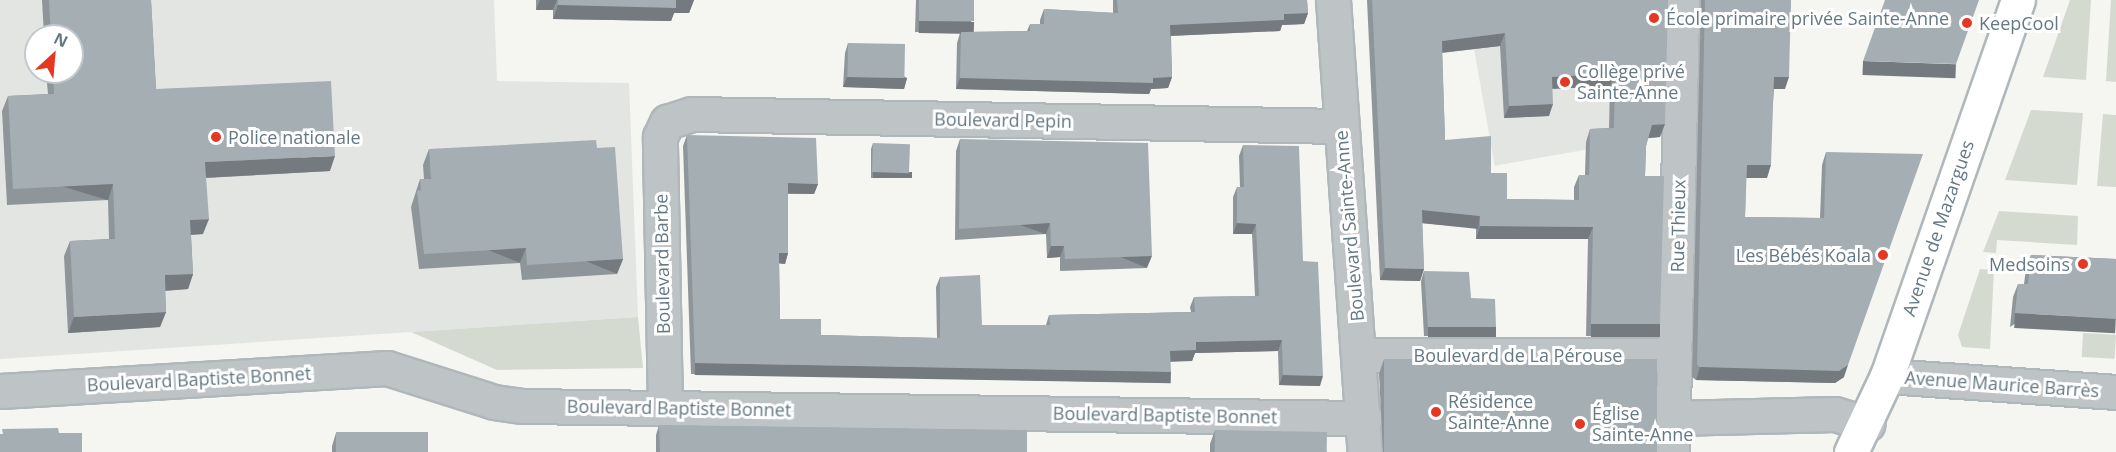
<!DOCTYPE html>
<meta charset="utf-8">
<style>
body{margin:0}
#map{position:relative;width:2116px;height:452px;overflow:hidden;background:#f5f5f2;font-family:"Open Sans",sans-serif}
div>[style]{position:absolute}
.built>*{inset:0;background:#e3e5e3;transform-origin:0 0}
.green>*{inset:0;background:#d5dad1;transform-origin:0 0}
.roads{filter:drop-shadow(2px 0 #b0b7ba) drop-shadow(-2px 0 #b0b7ba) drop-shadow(0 2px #b0b7ba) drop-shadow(0 -2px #b0b7ba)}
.street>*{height:33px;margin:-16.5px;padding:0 16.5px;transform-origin:16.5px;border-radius:16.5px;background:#bec3c6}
.secondary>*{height:33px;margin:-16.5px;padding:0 16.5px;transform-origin:16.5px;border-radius:16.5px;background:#fff}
.wall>*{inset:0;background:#8e969a}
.shaded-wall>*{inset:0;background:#747a7d;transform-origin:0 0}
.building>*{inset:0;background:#a5afb3;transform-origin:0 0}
.dots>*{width:16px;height:16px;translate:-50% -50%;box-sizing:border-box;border:3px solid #fff;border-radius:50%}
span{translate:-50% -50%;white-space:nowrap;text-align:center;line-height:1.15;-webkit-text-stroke:6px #fff;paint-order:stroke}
.poi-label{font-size:18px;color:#647983}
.left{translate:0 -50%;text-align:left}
.right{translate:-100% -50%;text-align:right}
.street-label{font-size:18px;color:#647983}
.north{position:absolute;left:24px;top:24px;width:60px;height:60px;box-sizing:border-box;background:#fff;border:2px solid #c1c9cd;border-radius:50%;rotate:26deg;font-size:16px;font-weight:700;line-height:24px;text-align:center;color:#647983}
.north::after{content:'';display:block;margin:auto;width:21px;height:27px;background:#e43823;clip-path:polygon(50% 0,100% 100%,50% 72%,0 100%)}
</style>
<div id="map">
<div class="built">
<i style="clip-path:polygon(evenodd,0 0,494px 0,497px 81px,629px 83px,638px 317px,0 359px,0 0,36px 36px,72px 36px,72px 72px,36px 72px,36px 36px)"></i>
<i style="left:1634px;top:0;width:139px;height:166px;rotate:80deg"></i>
</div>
<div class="green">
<i style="clip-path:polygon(2070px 0,2091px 0,2086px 80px,2043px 77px)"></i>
<i style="clip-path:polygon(2111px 0,2116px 0,2116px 82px,2106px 81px)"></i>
<i style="clip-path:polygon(2031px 110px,2083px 113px,2077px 185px,2005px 180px)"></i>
<i style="clip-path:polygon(2103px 114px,2116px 115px,2116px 187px,2097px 186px)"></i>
<i style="clip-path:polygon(1999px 211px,2078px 216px,2077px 245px,1997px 240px,1996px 253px,1983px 252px)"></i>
<i style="clip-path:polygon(1980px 269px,1994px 270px,1990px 349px,1962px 347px,1958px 335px)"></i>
<i style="clip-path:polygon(638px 317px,643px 368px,497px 370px,411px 332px)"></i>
<i style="left:2083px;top:333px;width:33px;height:24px;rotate:3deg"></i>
</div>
<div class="roads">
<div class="street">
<i style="left:1333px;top:0;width:453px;rotate:86deg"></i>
<i style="left:1361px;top:355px;width:314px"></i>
<i style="left:1887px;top:376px;width:230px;rotate:4deg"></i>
<i style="left:0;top:391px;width:388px;rotate:-3.4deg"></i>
<i style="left:387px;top:368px;width:112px;rotate:17.6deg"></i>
<i style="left:494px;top:402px;width:29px;rotate:8deg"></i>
<i style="left:523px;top:406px;width:842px;rotate:0.82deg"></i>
<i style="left:665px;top:407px;width:270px;rotate:-91.1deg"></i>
<i style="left:660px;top:137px;width:17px;rotate:-65deg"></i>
<i style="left:667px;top:122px;width:26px;rotate:-18deg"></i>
<i style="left:692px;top:114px;width:648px;rotate:1.06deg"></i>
<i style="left:1674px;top:418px;width:161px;rotate:-1.4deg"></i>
<i style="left:1835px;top:414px;width:34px;rotate:17deg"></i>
<i style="left:1672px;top:452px;width:452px;rotate:-88.7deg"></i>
</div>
<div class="secondary">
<i style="left:1851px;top:452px;width:84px;rotate:-64.7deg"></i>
<i style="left:1887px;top:376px;width:398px;rotate:-70.8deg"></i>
</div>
</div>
<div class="wall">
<i style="clip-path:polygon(42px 0,151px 0,156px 89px,330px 171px,206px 178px,203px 234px,191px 235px,193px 274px,188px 289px,165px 291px,166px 312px,160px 327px,68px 333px,64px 256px,70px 241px,109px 239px,108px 200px,7px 205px,2px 111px,8px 96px,48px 94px,46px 72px,72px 72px,72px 36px,44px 36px)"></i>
<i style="clip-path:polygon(536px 0,694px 0,689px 13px,674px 13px,671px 21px,553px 19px,553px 10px,536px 10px)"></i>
<i style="clip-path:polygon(916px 0,974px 0,970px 32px,1027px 31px,1030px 24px,1040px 24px,1040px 20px,1044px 9px,1113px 13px,1113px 0,1307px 0,1308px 13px,1304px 24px,1282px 25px,1280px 31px,1171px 36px,1172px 77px,1168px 88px,1151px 89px,1149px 94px,956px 89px,957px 43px,960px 33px,915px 32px)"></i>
<i style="clip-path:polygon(evenodd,1367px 0,1668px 0,1660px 137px,1648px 138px,1646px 146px,1645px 176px,1656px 336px,1586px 336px,1588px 239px,1476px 239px,1476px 228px,1422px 223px,1424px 269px,1420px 281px,1380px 280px,1367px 0,1500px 46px,1504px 118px,1549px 116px,1552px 89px,1610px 86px,1609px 128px,1590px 129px,1586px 142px,1585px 175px,1579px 175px,1574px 187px,1574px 200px,1507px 199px,1491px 173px,1445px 140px,1442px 53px,1500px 46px)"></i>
<i style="clip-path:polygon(1701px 0,1791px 0,1785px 89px,1774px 89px,1767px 178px,1746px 178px,1745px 217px,1820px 218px,1822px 165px,1826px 152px,1844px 377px,1835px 383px,1696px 380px,1692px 377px)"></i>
<i style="clip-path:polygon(848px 43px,907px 78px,904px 89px,843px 87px,845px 53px)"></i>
<i style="clip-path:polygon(687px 135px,818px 184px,814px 194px,788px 194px,788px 253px,785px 264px,779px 263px,780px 319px,821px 335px,937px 338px,936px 287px,940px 277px,982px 325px,1046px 325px,1049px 315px,1191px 312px,1190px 307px,1194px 297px,1255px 296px,1252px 234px,1233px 234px,1233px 197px,1237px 187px,1240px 187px,1239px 156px,1243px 145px,1303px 261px,1320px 386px,1279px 385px,1278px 351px,1195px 353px,1192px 361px,1170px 361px,1167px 383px,691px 374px,683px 146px)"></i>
<i style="clip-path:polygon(960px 139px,1147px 268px,1060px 271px,1060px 257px,1047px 258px,1046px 234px,955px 240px,956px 151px)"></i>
<i style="clip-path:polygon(873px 143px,910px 178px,871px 178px,871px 149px)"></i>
<i style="clip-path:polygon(597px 148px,623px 259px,617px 274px,522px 280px,520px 263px,419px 269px,411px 207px,420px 179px,424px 179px,423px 165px,429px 149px)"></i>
<i style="clip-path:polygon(2031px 255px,2116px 259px,2010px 327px,2013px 297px,2018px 284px,2024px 284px,2026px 269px)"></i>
<i style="clip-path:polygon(1424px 271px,1471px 298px,1496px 327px,1493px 336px,1424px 336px,1421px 281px)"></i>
<i style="clip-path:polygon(1384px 359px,1655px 452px,1383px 452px,1379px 374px)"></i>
<i style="clip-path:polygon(659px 425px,1027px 452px,656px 452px,656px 435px)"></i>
<i style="clip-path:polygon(1215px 430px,1328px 452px,1210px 452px,1210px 444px)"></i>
<i style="clip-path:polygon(336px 433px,428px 452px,332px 452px,332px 446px)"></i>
</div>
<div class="shaded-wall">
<i style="clip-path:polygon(540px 0,557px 0,553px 10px,536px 10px)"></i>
<i style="clip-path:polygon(676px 0,694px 0,689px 13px,674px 13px,671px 21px,553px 19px,558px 5px)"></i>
<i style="clip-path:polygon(1308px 13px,1304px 24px,1282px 25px,1280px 31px,1166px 36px,1170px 25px,1284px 14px)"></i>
<i style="left:919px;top:21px;width:55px;height:12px;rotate:1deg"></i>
<i style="clip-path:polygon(1505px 33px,1500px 46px,1438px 53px,1442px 41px)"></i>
<i style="left:1863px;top:61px;width:93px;height:14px;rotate:2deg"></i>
<i style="clip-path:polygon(1615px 73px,1610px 86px,1547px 89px,1552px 77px)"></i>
<i style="clip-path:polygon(847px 77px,907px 78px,904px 89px,843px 87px)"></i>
<i style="clip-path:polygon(1172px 77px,1168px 88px,1151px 89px,1149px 94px,956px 89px,960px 78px)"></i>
<i style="clip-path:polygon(1774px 77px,1789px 77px,1785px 89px,1770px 89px)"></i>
<i style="clip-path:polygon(1553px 104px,1549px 116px,1504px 118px,1509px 106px)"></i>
<i style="clip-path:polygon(1665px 124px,1660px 137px,1647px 138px,1652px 125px)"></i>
<i style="clip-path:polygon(335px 156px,330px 171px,200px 178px,205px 162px)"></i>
<i style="clip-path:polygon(1747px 165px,1771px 165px,1767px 178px,1742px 178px)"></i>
<i style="left:873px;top:172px;width:39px;height:6px"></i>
<i style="clip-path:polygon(788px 183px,818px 184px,814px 194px,784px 193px)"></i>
<i style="left:113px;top:184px;width:17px;height:100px;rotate:107deg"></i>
<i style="left:1422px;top:210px;width:58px;height:13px;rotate:6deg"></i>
<i style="clip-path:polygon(209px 219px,203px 234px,184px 235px,190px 220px)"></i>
<i style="left:1050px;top:223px;width:12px;height:91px;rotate:110deg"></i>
<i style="clip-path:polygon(1237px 223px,1256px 224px,1252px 234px,1233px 234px)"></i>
<i style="clip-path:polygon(1480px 226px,1593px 227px,1588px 239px,1476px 239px)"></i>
<i style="clip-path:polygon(1051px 246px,1064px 246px,1060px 257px,1047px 258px)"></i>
<i style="left:526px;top:248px;width:16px;height:102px;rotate:112deg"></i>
<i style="clip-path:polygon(779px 253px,788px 253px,785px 264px,775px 263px)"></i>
<i style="left:1152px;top:256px;width:13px;height:87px;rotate:113deg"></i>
<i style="left:623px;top:259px;width:16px;height:96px;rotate:112deg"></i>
<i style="clip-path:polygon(1385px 268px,1424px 269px,1420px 281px,1380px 280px)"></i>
<i style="clip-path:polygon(193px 274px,188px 289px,159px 291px,165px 275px)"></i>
<i style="clip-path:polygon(166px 312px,160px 327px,68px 333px,74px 317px)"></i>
<i style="left:2015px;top:313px;width:101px;height:15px;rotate:3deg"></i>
<i style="left:1591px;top:324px;width:69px;height:13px"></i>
<i style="left:1428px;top:327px;width:68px;height:10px"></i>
<i style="clip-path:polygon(1282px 340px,1278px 351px,1195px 353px,1192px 361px,1166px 362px,1170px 351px,1196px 342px)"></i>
<i style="left:695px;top:363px;width:476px;height:12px;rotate:1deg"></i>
<i style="clip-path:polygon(1848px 365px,1844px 377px,1835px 383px,1696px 380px,1700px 367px)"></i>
<i style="clip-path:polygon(1283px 375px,1323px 376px,1320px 386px,1279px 385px)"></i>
</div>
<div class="building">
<i style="clip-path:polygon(49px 0,151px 0,156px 89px,331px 81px,335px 156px,205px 162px,209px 219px,190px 220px,193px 274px,165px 275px,166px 312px,74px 317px,70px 241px,115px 239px,113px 184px,13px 189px,8px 96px,54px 94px,53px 72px,72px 72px,72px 36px,51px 36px)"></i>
<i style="clip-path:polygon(558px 0,676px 0,676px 8px,558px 5px)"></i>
<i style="left:919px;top:0;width:55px;height:21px"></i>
<i style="clip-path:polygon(1117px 0,1307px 0,1308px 13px,1284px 14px,1284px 20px,1170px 25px,1172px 77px,1153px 78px,1153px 83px,960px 78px,961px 32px,1030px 31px,1030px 24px,1044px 24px,1044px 9px,1118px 13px)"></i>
<i style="clip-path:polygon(evenodd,1372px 0,1668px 0,1665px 124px,1652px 125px,1646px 146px,1645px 176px,1664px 176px,1660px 324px,1591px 324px,1593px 227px,1480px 226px,1480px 216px,1422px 210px,1424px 269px,1385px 268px,1372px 0,1505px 33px,1509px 106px,1553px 104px,1552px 77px,1615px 73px,1614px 128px,1590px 129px,1589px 175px,1579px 175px,1579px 200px,1507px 199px,1507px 173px,1491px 173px,1491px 136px,1445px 140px,1442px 41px,1505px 33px)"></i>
<i style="clip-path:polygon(1705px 0,1791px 0,1789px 77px,1774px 77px,1771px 165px,1747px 165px,1745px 217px,1824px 218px,1826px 152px,1923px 154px,1848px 365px,1839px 371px,1700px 367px,1697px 365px)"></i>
<i style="clip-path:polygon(1885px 0,1979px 0,1956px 64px,1863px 61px)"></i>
<i style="left:848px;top:43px;width:57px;height:34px;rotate:1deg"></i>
<i style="clip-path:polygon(687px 135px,816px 138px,818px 184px,788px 183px,788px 253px,779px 253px,780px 319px,821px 319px,821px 335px,940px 338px,940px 277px,980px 275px,982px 325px,1050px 325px,1049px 315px,1195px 312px,1194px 297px,1259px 296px,1256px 224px,1237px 223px,1237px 187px,1244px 187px,1243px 145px,1299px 146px,1303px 261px,1318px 262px,1323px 376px,1283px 375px,1282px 340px,1196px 342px,1196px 350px,1170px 351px,1171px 372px,695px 363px)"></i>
<i style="clip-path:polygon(960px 139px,1148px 143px,1152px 256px,1065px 259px,1064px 246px,1051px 246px,1050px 223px,959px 229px)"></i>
<i style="clip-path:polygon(596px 140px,597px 148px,615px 147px,623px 259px,527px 265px,526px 248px,424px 254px,417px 191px,421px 190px,420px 179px,431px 179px,429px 149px)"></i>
<i style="left:873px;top:143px;width:37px;height:29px;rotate:2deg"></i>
<i style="clip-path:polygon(2031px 255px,2116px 259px,2116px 319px,2015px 313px,2018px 284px,2028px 284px)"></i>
<i style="clip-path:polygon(1424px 271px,1469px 272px,1471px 298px,1495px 299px,1496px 327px,1428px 327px)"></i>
<i style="left:1384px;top:359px;width:273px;height:93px"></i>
<i style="clip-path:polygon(659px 425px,1027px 430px,1027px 452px,660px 452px)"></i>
<i style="clip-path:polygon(58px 428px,59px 433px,82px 433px,82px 452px,0 452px,0 434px,3px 434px,2px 429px)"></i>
<i style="left:1215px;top:430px;width:112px;height:22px;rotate:1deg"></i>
<i style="left:428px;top:432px;width:20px;height:92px;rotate:90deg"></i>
</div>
<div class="dots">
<i style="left:1654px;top:18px;background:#e43823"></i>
<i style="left:1967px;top:23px;background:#e43823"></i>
<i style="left:1565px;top:82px;background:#e43823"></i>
<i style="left:216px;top:137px;background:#e43823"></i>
<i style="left:1883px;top:255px;background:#e43823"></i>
<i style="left:2083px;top:264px;background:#e43823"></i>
<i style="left:1436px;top:412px;background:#e43823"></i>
<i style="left:1580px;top:424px;background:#e43823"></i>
</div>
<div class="poi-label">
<span class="left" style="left:1666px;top:18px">École primaire privée Sainte-Anne</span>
<span class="left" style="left:1979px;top:23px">KeepCool</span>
<span class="left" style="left:1577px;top:82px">Collège privé<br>Sainte-Anne</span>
<span class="left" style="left:228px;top:137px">Police nationale</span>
<span class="right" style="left:1871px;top:255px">Les Bébés Koala</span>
<span class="right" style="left:2070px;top:264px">Medsoins</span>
<span class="left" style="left:1448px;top:412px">Résidence<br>Sainte-Anne</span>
<span class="left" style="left:1592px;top:424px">Église<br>Sainte-Anne</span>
</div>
<div class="street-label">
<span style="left:1003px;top:120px;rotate:1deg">Boulevard Pepin</span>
<span style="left:1349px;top:226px;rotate:-95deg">Boulevard Sainte-Anne</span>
<span style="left:1678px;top:226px;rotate:-89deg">Rue Thieux</span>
<span style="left:1938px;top:228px;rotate:-71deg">Avenue de Mazargues</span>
<span style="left:662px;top:264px;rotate:-91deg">Boulevard Barbe</span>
<span style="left:1518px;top:355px">Boulevard de La Pérouse</span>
<span style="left:199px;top:379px;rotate:-3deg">Boulevard Baptiste Bonnet</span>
<span style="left:2002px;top:384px;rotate:4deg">Avenue Maurice Barrès</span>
<span style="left:679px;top:408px;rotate:1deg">Boulevard Baptiste Bonnet</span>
<span style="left:1165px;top:415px;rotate:1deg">Boulevard Baptiste Bonnet</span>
</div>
<div class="north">N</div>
</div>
